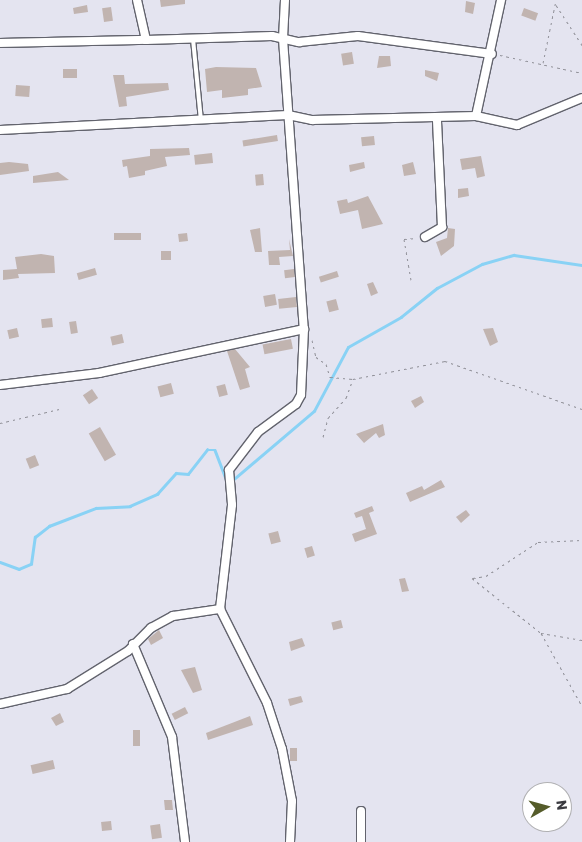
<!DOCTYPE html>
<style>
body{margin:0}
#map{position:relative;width:582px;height:842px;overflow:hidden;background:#e4e4f0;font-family:Rubik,sans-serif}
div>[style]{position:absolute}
.stream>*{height:2.5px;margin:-1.25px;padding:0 1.25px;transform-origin:1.25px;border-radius:1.25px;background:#89d2f5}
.building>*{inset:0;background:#c1b4b0;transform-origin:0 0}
.path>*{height:1px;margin-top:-0.5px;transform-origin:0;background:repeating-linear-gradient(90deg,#909098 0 2.5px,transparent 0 6.5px)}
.roads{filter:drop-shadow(1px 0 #62636d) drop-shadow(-1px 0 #62636d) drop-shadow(0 1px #62636d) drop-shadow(0 -1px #62636d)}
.lane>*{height:4px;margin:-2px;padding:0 2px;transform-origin:2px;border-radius:2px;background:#fff}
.street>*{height:8px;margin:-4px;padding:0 4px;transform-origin:4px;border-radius:4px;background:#fff}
span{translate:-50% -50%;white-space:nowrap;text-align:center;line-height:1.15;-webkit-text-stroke:4.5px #fff;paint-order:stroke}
.north{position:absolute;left:522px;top:782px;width:50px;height:50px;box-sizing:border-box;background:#fff;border:1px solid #b1b1b3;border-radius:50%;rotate:83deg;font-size:14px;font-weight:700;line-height:20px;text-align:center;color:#3b3b40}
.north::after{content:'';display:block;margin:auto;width:18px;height:22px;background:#555c2a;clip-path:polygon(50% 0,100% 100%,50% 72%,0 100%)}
</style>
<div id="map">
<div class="stream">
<i style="left:234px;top:479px;width:105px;rotate:-40.4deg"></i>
<i style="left:314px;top:411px;width:72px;rotate:-62deg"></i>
<i style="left:348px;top:347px;width:61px;rotate:-29.5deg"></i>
<i style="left:401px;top:317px;width:46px;rotate:-38.9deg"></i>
<i style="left:437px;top:288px;width:51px;rotate:-28.1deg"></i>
<i style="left:482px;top:264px;width:33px;rotate:-16deg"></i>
<i style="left:514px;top:255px;width:69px;rotate:8.4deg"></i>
<i style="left:0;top:562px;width:20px;rotate:20deg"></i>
<i style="left:19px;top:569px;width:13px;rotate:-23deg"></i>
<i style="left:31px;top:564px;width:27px;rotate:-82deg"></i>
<i style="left:35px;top:537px;width:18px;rotate:-38deg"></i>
<i style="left:49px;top:526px;width:50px;rotate:-21deg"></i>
<i style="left:96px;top:508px;width:34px;rotate:-3deg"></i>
<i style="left:130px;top:506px;width:30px;rotate:-24deg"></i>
<i style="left:157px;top:494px;width:28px;rotate:-48deg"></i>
<i style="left:176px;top:473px;width:12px;rotate:5deg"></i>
<i style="left:188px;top:474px;width:31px;rotate:-52deg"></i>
<i style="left:207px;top:450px;width:8px"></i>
<i style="left:215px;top:450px;width:31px;rotate:69deg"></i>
</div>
<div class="building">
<i style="clip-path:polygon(160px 0,185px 0,185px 4px,161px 7px)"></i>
<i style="clip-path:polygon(466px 1px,475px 3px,473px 14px,465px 12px)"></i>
<i style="clip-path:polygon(87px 5px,88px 12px,74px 14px,73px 8px)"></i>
<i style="left:111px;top:7px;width:14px;height:9px;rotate:82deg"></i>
<i style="left:524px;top:8px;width:15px;height:8px;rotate:20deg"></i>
<i style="left:352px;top:52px;width:12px;height:11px;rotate:81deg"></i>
<i style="clip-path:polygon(379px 56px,390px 56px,391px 66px,377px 68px)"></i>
<i style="clip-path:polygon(216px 67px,256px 68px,262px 87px,248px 89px,248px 95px,222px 98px,222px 90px,207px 92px,205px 69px)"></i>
<i style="left:63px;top:69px;width:14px;height:9px"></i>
<i style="clip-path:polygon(425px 70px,439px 73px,437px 81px,425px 76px)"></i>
<i style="clip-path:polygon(113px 75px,124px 75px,125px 84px,168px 83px,169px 90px,126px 97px,127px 106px,119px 107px)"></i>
<i style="left:16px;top:85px;width:14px;height:11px;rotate:4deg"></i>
<i style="left:277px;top:135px;width:6px;height:35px;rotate:81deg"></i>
<i style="left:374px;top:136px;width:9px;height:13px;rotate:84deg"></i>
<i style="clip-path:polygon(189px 148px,190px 155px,165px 157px,167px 166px,145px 171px,145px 175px,129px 178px,127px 166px,123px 167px,122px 160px,150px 156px,150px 149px)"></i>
<i style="left:212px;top:153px;width:10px;height:18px;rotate:84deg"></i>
<i style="clip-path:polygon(481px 156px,485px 176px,477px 178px,475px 168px,462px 170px,460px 159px)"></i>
<i style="clip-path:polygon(9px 162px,28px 164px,29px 171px,0 175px,0 163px)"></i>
<i style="clip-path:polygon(364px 162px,365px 168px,350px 172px,349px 165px)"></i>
<i style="clip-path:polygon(413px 162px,416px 174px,404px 176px,402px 165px)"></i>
<i style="clip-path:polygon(58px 172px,69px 180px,33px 183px,33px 176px)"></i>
<i style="left:263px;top:174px;width:11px;height:8px;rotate:85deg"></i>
<i style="clip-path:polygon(468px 188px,469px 196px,458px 198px,458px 189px)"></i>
<i style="clip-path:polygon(368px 196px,383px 224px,362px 229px,358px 210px,340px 214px,337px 201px,347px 199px,348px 203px)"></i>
<i style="clip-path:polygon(260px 228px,262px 252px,255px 252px,250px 230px)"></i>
<i style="clip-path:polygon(448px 228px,455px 229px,454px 246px,441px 256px,436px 242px,447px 238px)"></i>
<i style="left:141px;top:233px;width:7px;height:27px;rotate:90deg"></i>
<i style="left:187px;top:233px;width:8px;height:9px;rotate:83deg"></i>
<i style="clip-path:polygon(289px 239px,293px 256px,279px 257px,280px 265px,269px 265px,268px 251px,290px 250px)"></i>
<i style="left:171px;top:251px;width:9px;height:10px;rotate:90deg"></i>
<i style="clip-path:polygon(41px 254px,54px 256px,55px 273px,18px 274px,19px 278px,3px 280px,3px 270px,17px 269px,15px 257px)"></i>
<i style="left:95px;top:268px;width:7px;height:19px;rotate:74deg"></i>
<i style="left:294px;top:269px;width:8px;height:10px;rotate:83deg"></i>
<i style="left:337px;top:271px;width:6px;height:19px;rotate:72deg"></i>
<i style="clip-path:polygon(373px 282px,378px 293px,371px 296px,367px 284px)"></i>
<i style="left:275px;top:294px;width:11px;height:12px;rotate:80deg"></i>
<i style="left:296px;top:297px;width:10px;height:18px;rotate:84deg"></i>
<i style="left:336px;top:299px;width:11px;height:10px;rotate:75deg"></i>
<i style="left:52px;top:318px;width:9px;height:11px;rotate:84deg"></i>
<i style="left:76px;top:321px;width:12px;height:7px;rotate:81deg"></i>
<i style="left:17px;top:328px;width:9px;height:10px;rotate:77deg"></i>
<i style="clip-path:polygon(493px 328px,498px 342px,490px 346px,483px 329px)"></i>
<i style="left:122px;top:334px;width:9px;height:12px;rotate:77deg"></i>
<i style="left:291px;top:339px;width:10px;height:29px;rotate:79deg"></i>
<i style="clip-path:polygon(235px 349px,250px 367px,245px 369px,250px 387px,240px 390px,227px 351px)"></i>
<i style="left:171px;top:383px;width:11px;height:14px;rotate:75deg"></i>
<i style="left:225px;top:384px;width:11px;height:9px;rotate:75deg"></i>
<i style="left:92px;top:389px;width:11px;height:11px;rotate:56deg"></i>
<i style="clip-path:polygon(421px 396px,424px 402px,415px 408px,411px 401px)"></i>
<i style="clip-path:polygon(383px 424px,385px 435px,379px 438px,376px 433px,364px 443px,356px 434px)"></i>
<i style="left:100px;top:427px;width:32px;height:13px;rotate:60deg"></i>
<i style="left:35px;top:455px;width:11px;height:10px;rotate:68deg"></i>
<i style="clip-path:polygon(441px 480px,445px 487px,410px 502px,406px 493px,422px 486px,424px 490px)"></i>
<i style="clip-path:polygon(372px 506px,374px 511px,369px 513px,377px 534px,355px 542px,352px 534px,366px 529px,362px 516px,356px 518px,354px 513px)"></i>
<i style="clip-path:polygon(466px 510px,470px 515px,461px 523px,456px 517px)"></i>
<i style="left:278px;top:531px;width:11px;height:10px;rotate:75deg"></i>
<i style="left:312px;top:546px;width:10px;height:8px;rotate:73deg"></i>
<i style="clip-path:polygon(405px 578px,409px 591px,402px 592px,399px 579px)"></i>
<i style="left:341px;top:620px;width:8px;height:10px;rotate:76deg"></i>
<i style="clip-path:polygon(159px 630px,163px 638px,151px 645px,148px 639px)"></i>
<i style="clip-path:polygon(302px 638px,305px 646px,291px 651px,289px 642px)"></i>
<i style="clip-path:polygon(195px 667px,202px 690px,193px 693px,181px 670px)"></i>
<i style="clip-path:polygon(301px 696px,303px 702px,290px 706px,288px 699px)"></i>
<i style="left:185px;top:707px;width:7px;height:15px;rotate:63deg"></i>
<i style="clip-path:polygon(60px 713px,64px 722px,56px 726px,51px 718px)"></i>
<i style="clip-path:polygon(250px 716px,253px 725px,208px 740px,206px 733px)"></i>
<i style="left:133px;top:730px;width:7px;height:16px"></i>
<i style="left:290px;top:748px;width:7px;height:13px"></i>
<i style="left:53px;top:760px;width:9px;height:23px;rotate:77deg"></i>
<i style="clip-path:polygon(164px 800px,172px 800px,173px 810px,165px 810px)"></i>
<i style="left:111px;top:821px;width:9px;height:10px;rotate:84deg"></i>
<i style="left:160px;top:824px;width:14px;height:10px;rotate:82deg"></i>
</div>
<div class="path">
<i style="left:556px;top:5px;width:48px;rotate:57deg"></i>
<i style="left:500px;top:55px;width:84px;rotate:12.4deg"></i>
<i style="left:543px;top:63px;width:64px;rotate:-78.3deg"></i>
<i style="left:411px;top:280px;width:42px;rotate:-99.7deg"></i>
<i style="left:404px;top:239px;width:13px;rotate:-4deg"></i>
<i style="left:312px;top:340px;width:17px;rotate:77deg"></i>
<i style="left:316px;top:357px;width:12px;rotate:35deg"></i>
<i style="left:326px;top:364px;width:14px;rotate:73deg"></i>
<i style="left:330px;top:377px;width:23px;rotate:5deg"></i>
<i style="left:353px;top:379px;width:94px;rotate:-11.1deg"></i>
<i style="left:445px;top:361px;width:145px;rotate:19.3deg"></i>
<i style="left:0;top:423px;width:61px;rotate:-13.3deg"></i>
<i style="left:323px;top:437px;width:20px;rotate:-75deg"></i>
<i style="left:328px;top:418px;width:27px;rotate:-48deg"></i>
<i style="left:346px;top:398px;width:20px;rotate:-70deg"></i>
<i style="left:472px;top:578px;width:88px;rotate:38.6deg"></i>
<i style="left:541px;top:633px;width:84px;rotate:60.7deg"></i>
<i style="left:473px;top:578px;width:13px;rotate:-9deg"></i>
<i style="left:486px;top:576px;width:62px;rotate:-33.2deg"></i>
<i style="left:538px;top:542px;width:44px;rotate:-2.6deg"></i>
<i style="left:541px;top:633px;width:42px;rotate:9.7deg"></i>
</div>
<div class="roads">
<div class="lane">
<i style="left:193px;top:39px;width:81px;rotate:84.4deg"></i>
</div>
<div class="street">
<i style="left:137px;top:0;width:41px;rotate:77.3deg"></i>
<i style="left:146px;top:40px;width:126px;rotate:-1.8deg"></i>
<i style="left:272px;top:36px;width:28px;rotate:13deg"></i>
<i style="left:299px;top:42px;width:59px;rotate:-5.8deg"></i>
<i style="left:358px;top:36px;width:135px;rotate:7.7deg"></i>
<i style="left:285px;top:0;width:39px;rotate:93deg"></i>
<i style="left:283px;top:39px;width:291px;rotate:85.9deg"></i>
<i style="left:304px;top:329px;width:66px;rotate:92.6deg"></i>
<i style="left:301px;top:395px;width:10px;rotate:119deg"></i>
<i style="left:296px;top:404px;width:47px;rotate:143.6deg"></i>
<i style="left:258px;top:432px;width:48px;rotate:127.3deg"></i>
<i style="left:229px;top:470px;width:35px;rotate:85deg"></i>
<i style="left:232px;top:505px;width:105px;rotate:96.6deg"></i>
<i style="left:220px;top:609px;width:105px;rotate:63.4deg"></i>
<i style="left:267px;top:703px;width:48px;rotate:71.9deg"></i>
<i style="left:282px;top:749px;width:53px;rotate:79.1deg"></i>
<i style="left:292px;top:801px;width:41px;rotate:92.8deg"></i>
<i style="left:0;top:43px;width:146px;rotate:-1.2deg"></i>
<i style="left:476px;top:116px;width:119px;rotate:-77.8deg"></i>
<i style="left:0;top:130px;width:288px;rotate:-3deg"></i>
<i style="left:288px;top:115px;width:25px;rotate:12deg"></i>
<i style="left:312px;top:120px;width:164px;rotate:-1.4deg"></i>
<i style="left:476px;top:116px;width:42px;rotate:12.4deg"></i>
<i style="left:517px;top:125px;width:70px;rotate:-22.6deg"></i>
<i style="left:425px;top:237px;width:20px;rotate:-30deg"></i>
<i style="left:442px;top:227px;width:108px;rotate:-92.7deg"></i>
<i style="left:0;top:385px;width:100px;rotate:-6.9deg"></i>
<i style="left:99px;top:373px;width:210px;rotate:-12.1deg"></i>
<i style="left:133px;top:644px;width:101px;rotate:67.2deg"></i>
<i style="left:172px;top:737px;width:106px;rotate:82.9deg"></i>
<i style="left:0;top:704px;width:69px;rotate:-12.6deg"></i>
<i style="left:67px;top:689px;width:72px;rotate:-31.9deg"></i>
<i style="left:128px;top:651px;width:33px;rotate:-45deg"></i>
<i style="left:151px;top:628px;width:25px;rotate:-29deg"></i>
<i style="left:173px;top:616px;width:48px;rotate:-8.5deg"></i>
<i style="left:361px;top:842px;width:31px;rotate:-90deg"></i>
</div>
</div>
<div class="north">N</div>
</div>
